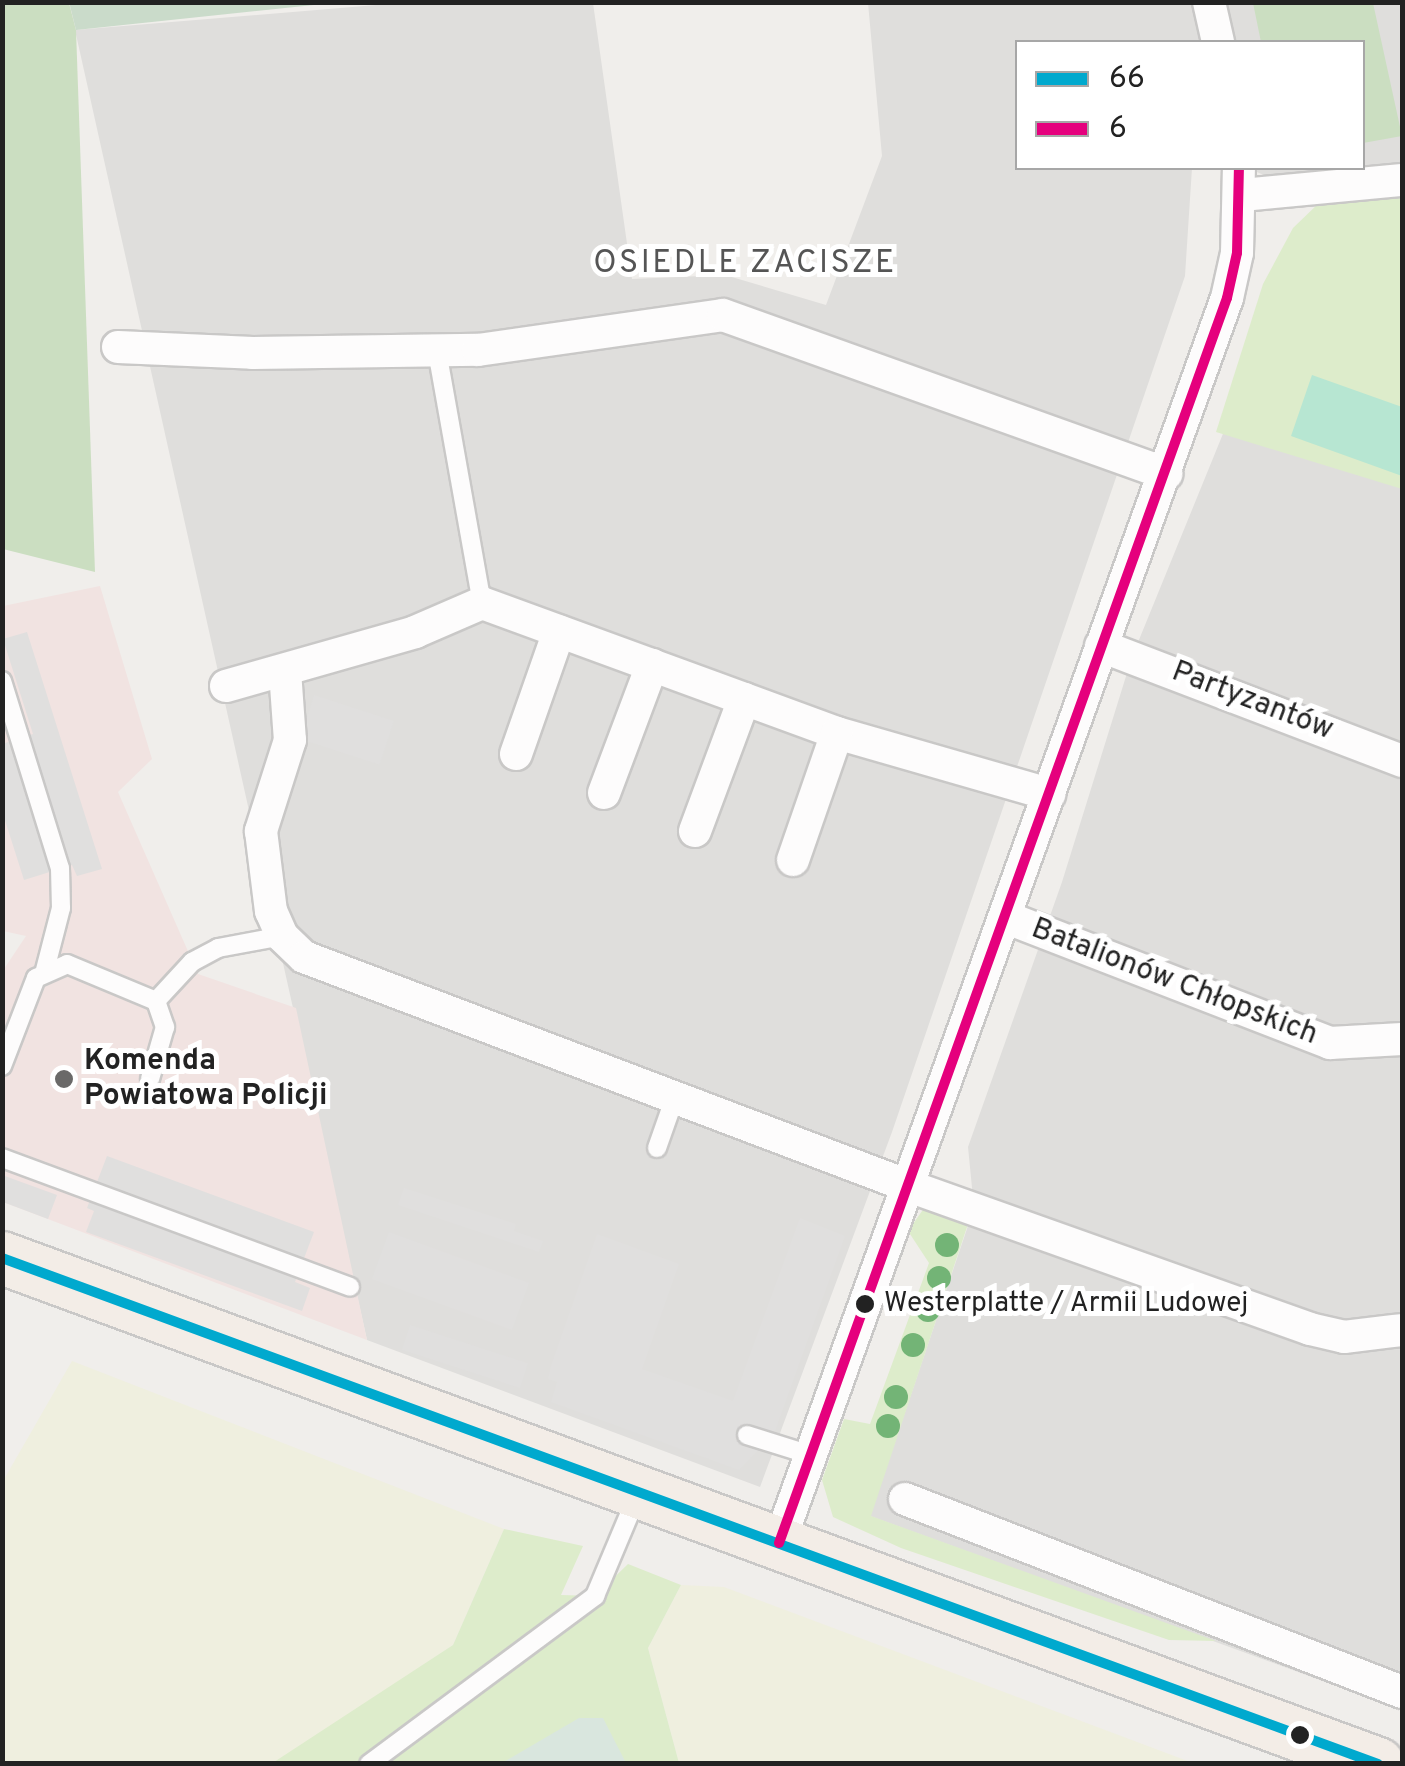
<!DOCTYPE html>
<meta charset="utf-8">
<style>
body{margin:0}
#map{position:relative;width:1405px;height:1766px;overflow:hidden;background:#f0eeeb;font-family:Overpass,sans-serif}
div>[style]{position:absolute}
.residential>*{inset:0;background:#dfdedc}
.commercial>*{inset:0;background:#f1e3e1}
.farmland>*{inset:0;background:#efefdf}
.grass>*{inset:0;background:#ddeccb}
.forest>*{inset:0;background:#cbdec1}
.wetland>*{inset:0;background:#d9e6de}
.cemetery>*{inset:0;background:#cadbca}
.pitch>*{inset:0;background:#b7e6d2}
.parking>*{inset:0;background:#e0dfde;transform-origin:0 0}
.roads{filter:drop-shadow(2px 0 #c9c8c7) drop-shadow(-2px 0 #c9c8c7) drop-shadow(0 2px #c9c8c7) drop-shadow(0 -2px #c9c8c7)}
.service>*{height:18px;margin:-9px;padding:0 9px;transform-origin:9px;border-radius:9px;background:#fdfcfc}
.minor>*{height:32px;margin:-16px;padding:0 16px;transform-origin:16px;border-radius:16px;background:#fdfcfc}
.primary>*{height:52px;margin:-26px;padding:0 26px;transform-origin:26px;border-radius:26px;background:#f3ede7}
.bus-1>*{height:10px;margin:-5px;padding:0 5px;transform-origin:5px;border-radius:5px;background:#00a9ce}
.bus-2>*{height:10px;margin:-5px;padding:0 5px;transform-origin:5px;border-radius:5px;background:#e5007d}
.trees>*{width:24px;height:24px;margin:-12px;border-radius:50%;background:#73b476}
.dots>*{width:28px;height:28px;translate:-50% -50%;box-sizing:border-box;border:5px solid #fff;border-radius:50%}
span{translate:-50% -50%;white-space:nowrap;text-align:center;line-height:1.15;-webkit-text-stroke:10px #fff;paint-order:stroke}
.bus-label{font-size:28px;color:#222}
.left{translate:0 -50%;text-align:left}
.street-label{font-size:30px;color:#222}
.poi-label{font-size:30px;color:#222;font-weight:700}
.neighbourhood-label{font-size:32px;color:#555;letter-spacing:2.5px}
.frame{position:absolute;inset:0;border:5px solid #222;pointer-events:none}
.legend{position:absolute;left:1015px;top:40px;width:350px;height:130px;box-sizing:border-box;background:#fff;border:2px solid #a7a7a7;margin:0;padding:12px 18px;list-style:none;font-size:30px;color:#222}
.legend li{display:flex;align-items:center;gap:20px;height:50px}
.legend b{width:50px;border:2px solid #a7a7a7}
</style>
<div id="map">
<div class="residential">
<i style="clip-path:polygon(400px 3px,593px 3px,632px 279px,725px 275px,826px 305px,882px 156px,868px 3px,1402px 3px,1402px 197px,1321px 201px,1248px 168px,1362px 168px,1362px 42px,1018px 42px,1018px 168px,1192px 168px,1185px 276px,892px 1132px,760px 1487px,367px 1340px,75px 30px)"></i>
<i style="clip-path:polygon(1229px 419px,1402px 486px,1402px 1710px,870px 1516px,974px 1208px,968px 1147px,1062px 882px,1132px 657px)"></i>
</div>
<div class="commercial">
<i style="clip-path:polygon(100px 586px,152px 759px,118px 792px,198px 974px,296px 1008px,367px 1340px,3px 1202px,2px 972px,26px 936px,3px 931px,3px 606px)"></i>
</div>
<div class="farmland">
<i style="clip-path:polygon(72px 1361px,504px 1529px,453px 1645px,277px 1763px,3px 1764px,3px 1481px)"></i>
<i style="clip-path:polygon(681px 1585px,724px 1587px,1193px 1763px,679px 1763px,648px 1648px)"></i>
</div>
<div class="grass">
<i style="clip-path:polygon(1402px 197px,1402px 489px,1216px 432px,1263px 284px,1293px 228px,1321px 201px)"></i>
<i style="clip-path:polygon(934px 1194px,968px 1224px,871px 1516px,1216px 1641px,1169px 1640px,901px 1548px,833px 1517px,822px 1480px,844px 1419px,870px 1424px,929px 1263px,908px 1231px)"></i>
<i style="clip-path:polygon(504px 1529px,583px 1546px,561px 1595px,595px 1596px,628px 1564px,681px 1585px,648px 1648px,679px 1763px,271px 1764px,453px 1645px)"></i>
</div>
<div class="forest">
<i style="clip-path:polygon(2px 3px,69px 3px,76px 30px,95px 572px,3px 549px)"></i>
<i style="clip-path:polygon(1253px 3px,1373px 3px,1402px 136px,1363px 143px,1362px 42px,1261px 42px)"></i>
</div>
<div class="wetland">
<i style="clip-path:polygon(579px 1718px,603px 1718px,626px 1763px,502px 1763px)"></i>
</div>
<div class="cemetery">
<i style="clip-path:polygon(69px 2px,333px 2px,333px 3px,76px 30px)"></i>
</div>
<div class="pitch">
<i style="clip-path:polygon(1312px 375px,1402px 407px,1402px 476px,1291px 436px)"></i>
</div>
<div class="parking">
<i style="clip-path:polygon(27px 632px,102px 869px,77px 876px,72px 865px,24px 880px,3px 814px,2px 744px,33px 734px,3px 639px)"></i>
<i style="left:314px;top:695px;width:84px;height:46px;rotate:18deg"></i>
<i style="clip-path:polygon(107px 1156px,314px 1232px,295px 1282px,310px 1288px,302px 1311px,86px 1232px,94px 1211px,87px 1208px)"></i>
<i style="clip-path:polygon(2px 1175px,57px 1195px,48px 1219px,3px 1202px)"></i>
<i style="clip-path:polygon(404px 1188px,516px 1224px,514px 1231px,543px 1241px,539px 1252px,398px 1205px)"></i>
<i style="clip-path:polygon(800px 1218px,845px 1236px,774px 1434px,739px 1470px,551px 1402px,557px 1382px,548px 1379px,551px 1366px,597px 1234px,679px 1264px,642px 1369px,733px 1401px)"></i>
<i style="left:389px;top:1232px;width:149px;height:50px;rotate:20deg"></i>
<i style="left:410px;top:1325px;width:124px;height:26px;rotate:18deg"></i>
</div>
<div class="roads">
<div class="service">
<i style="left:437px;top:351px;width:256px;rotate:79.9deg"></i>
<i style="left:2px;top:681px;width:196px;rotate:72.8deg"></i>
<i style="left:60px;top:868px;width:40px;rotate:88.6deg"></i>
<i style="left:61px;top:908px;width:64px;rotate:104.5deg"></i>
<i style="left:156px;top:1001px;width:53px;rotate:-47.3deg"></i>
<i style="left:192px;top:962px;width:30px;rotate:-28deg"></i>
<i style="left:218px;top:948px;width:65px;rotate:-10.6deg"></i>
<i style="left:2px;top:1066px;width:94px;rotate:-68.9deg"></i>
<i style="left:36px;top:978px;width:34px;rotate:-24deg"></i>
<i style="left:67px;top:964px;width:96px;rotate:22.6deg"></i>
<i style="left:156px;top:1001px;width:28px;rotate:71deg"></i>
<i style="left:165px;top:1027px;width:54px;rotate:106.1deg"></i>
<i style="left:657px;top:1148px;width:54px;rotate:-70.6deg"></i>
<i style="left:2px;top:1158px;width:371px;rotate:20.3deg"></i>
<i style="left:747px;top:1435px;width:67px;rotate:17.4deg"></i>
<i style="left:369px;top:1764px;width:282px;rotate:-36.6deg"></i>
<i style="left:595px;top:1596px;width:108px;rotate:-67.2deg"></i>
</div>
<div class="minor">
<i style="left:1209px;top:2px;width:41px;rotate:77.3deg"></i>
<i style="left:1242px;top:195px;width:161px;rotate:-5.4deg"></i>
<i style="left:118px;top:347px;width:135px;rotate:2.5deg"></i>
<i style="left:253px;top:353px;width:225px;rotate:-0.8deg"></i>
<i style="left:478px;top:350px;width:247px;rotate:-8.1deg"></i>
<i style="left:723px;top:315px;width:471px;rotate:19.7deg"></i>
<i style="left:1101px;top:646px;width:322px;rotate:20.9deg"></i>
<i style="left:285px;top:671px;width:69px;rotate:85.9deg"></i>
<i style="left:290px;top:740px;width:96px;rotate:107.7deg"></i>
<i style="left:261px;top:831px;width:81px;rotate:82.9deg"></i>
<i style="left:271px;top:911px;width:27px;rotate:66deg"></i>
<i style="left:282px;top:936px;width:30px;rotate:44deg"></i>
<i style="left:304px;top:957px;width:641px;rotate:20.75deg"></i>
<i style="left:903px;top:1184px;width:432px;rotate:19.6deg"></i>
<i style="left:1310px;top:1329px;width:35px;rotate:13deg"></i>
<i style="left:1344px;top:1337px;width:58px;rotate:-6.9deg"></i>
<i style="left:226px;top:686px;width:197px;rotate:-15.9deg"></i>
<i style="left:415px;top:632px;width:73px;rotate:-23.4deg"></i>
<i style="left:482px;top:603px;width:378px;rotate:20.1deg"></i>
<i style="left:837px;top:733px;width:221px;rotate:16.1deg"></i>
<i style="left:516px;top:754px;width:130px;rotate:-70.7deg"></i>
<i style="left:604px;top:793px;width:137px;rotate:-69.4deg"></i>
<i style="left:695px;top:831px;width:141px;rotate:-69.6deg"></i>
<i style="left:793px;top:860px;width:134px;rotate:-70.9deg"></i>
<i style="left:1005px;top:917px;width:349px;rotate:21.2deg"></i>
<i style="left:1330px;top:1043px;width:72px;rotate:-3.2deg"></i>
<i style="left:905px;top:1499px;width:533px;rotate:21.22deg"></i>
<i style="left:779px;top:1543px;width:1323px;rotate:-70.21deg"></i>
<i style="left:1227px;top:298px;width:46px;rotate:-77.5deg"></i>
<i style="left:1237px;top:253px;width:85px;rotate:-88.7deg"></i>
</div>
<div class="primary">
<i style="left:2px;top:1258px;width:1466px;rotate:20.19deg"></i>
</div>
</div>
<div class="bus-1">
<i style="left:2px;top:1258px;width:1466px;rotate:20.19deg"></i>
</div>
<div class="bus-2">
<i style="left:779px;top:1543px;width:1323px;rotate:-70.21deg"></i>
<i style="left:1227px;top:298px;width:46px;rotate:-77.5deg"></i>
<i style="left:1237px;top:253px;width:85px;rotate:-88.7deg"></i>
</div>
<div class="trees">
<i style="left:947px;top:1245px"></i>
<i style="left:939px;top:1278px"></i>
<i style="left:928px;top:1310px"></i>
<i style="left:913px;top:1345px"></i>
<i style="left:896px;top:1397px"></i>
<i style="left:888px;top:1426px"></i>
</div>
<div class="dots">
<i style="left:64px;top:1079px;background:#6a6968"></i>
<i style="left:865px;top:1304px;background:#222"></i>
<i style="left:1300px;top:1735px;background:#222"></i>
</div>
<div class="bus-label">
<span class="left" style="left:884px;top:1304px">Westerplatte / Armii Ludowej</span>
</div>
<div class="street-label">
<span style="left:1252px;top:702px;rotate:21deg">Partyzantów</span>
<span style="left:1174px;top:983px;rotate:21deg">Batalionów Chłopskich</span>
</div>
<div class="poi-label">
<span class="left" style="left:84px;top:1079px">Komenda<br>Powiatowa Policji</span>
</div>
<div class="neighbourhood-label">
<span style="left:745px;top:264px">OSIEDLE ZACISZE</span>
</div>
<div class="frame"></div>
<ul class="legend">
<li><b style="height:12px;background:#00a9ce"></b>66</li>
<li><b style="height:12px;background:#e5007d"></b>6</li>
</ul>
</div>
